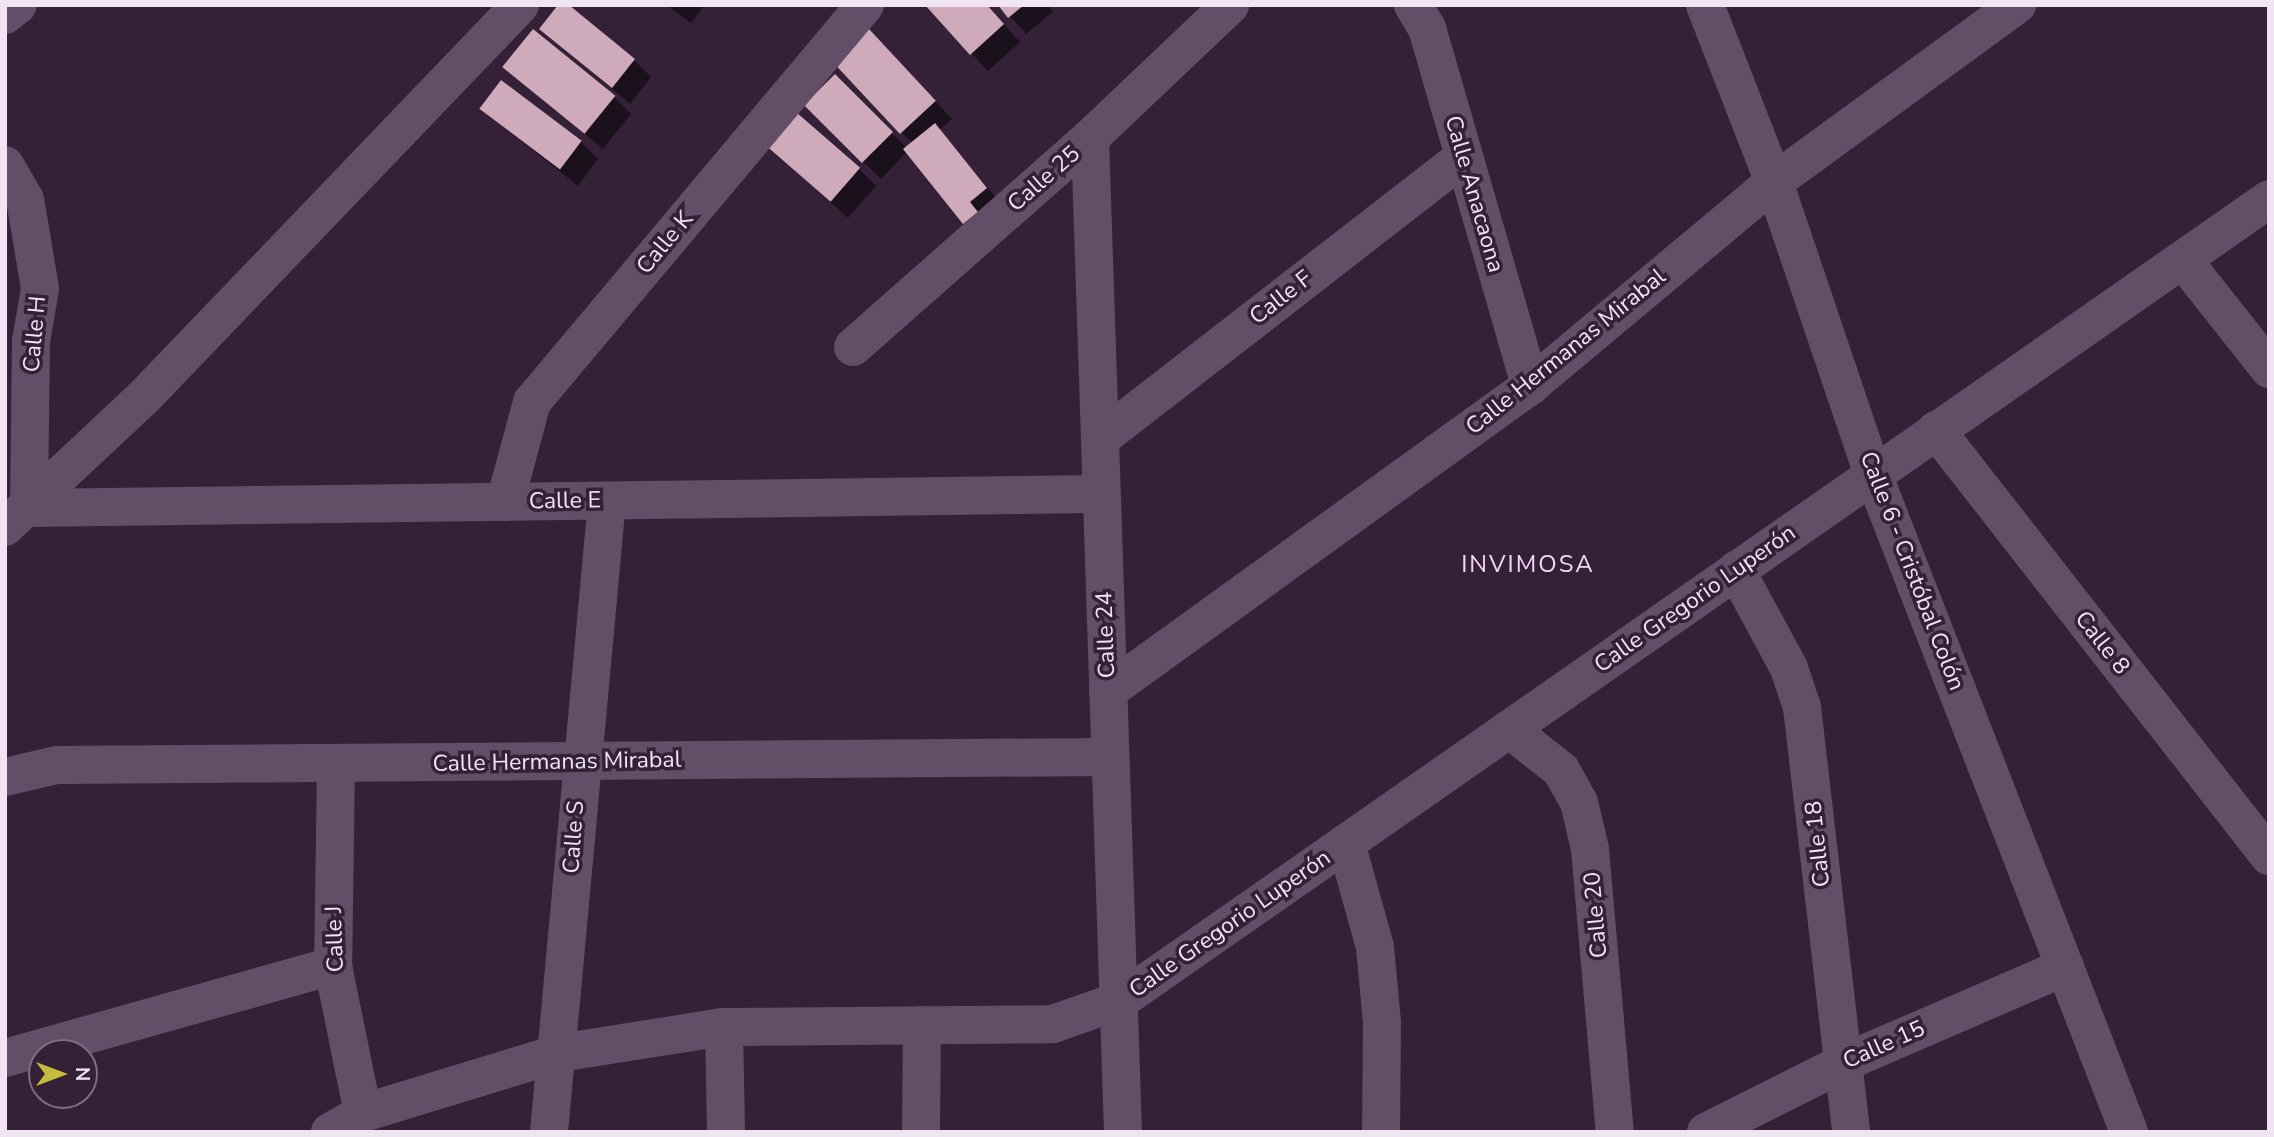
<!DOCTYPE html>
<meta charset="utf-8">
<style>
body{margin:0}
#map{position:relative;width:2274px;height:1137px;overflow:hidden;background:#342037;font-family:"Nunito Sans",sans-serif}
div>[style]{position:absolute}
.shadow>*{inset:0;background:#0007}
.building>*{inset:0;background:#cfaaba;transform-origin:0 0}
.minor>*{height:38px;margin:-19px;padding:0 19px;transform-origin:19px;border-radius:19px;background:#634e67}
span{translate:-50% -50%;white-space:nowrap;text-align:center;line-height:1.15;-webkit-text-stroke:7px #342037;paint-order:stroke}
.street-label{font-size:23px;color:#f0e4f3}
.neighbourhood-label{font-size:24px;color:#f2d8f6;letter-spacing:2px}
.frame{position:absolute;inset:0;border:7px solid #f0e4f3;pointer-events:none}
.north{position:absolute;left:28px;top:1039px;width:70px;height:70px;box-sizing:border-box;background:#342037;border:2px solid #7f6e82;border-radius:50%;rotate:90deg;font-size:19px;font-weight:700;line-height:28px;text-align:center;color:#f0e4f3}
.north::after{content:'';display:block;margin:auto;width:24px;height:32px;background:#c7bb3c;clip-path:polygon(50% 0,100% 100%,50% 72%,0 100%)}
</style>
<div id="map">
<div class="shadow">
<i style="clip-path:polygon(667px 5px,705px 5px,691px 23px)"></i>
<i style="clip-path:polygon(927px 5px,986px 5px,1020px 42px,988px 71px)"></i>
<i style="clip-path:polygon(1000px 5px,1048px 5px,1053px 12px,1026px 34px)"></i>
<i style="clip-path:polygon(541px 29px,634px 60px,651px 77px,630px 104px)"></i>
<i style="clip-path:polygon(886px 48px,952px 119px,939px 130px,1003px 206px,981px 240px,907px 152px,881px 179px,806px 105px,835px 77px,907px 148px,913px 143px,902px 133px)"></i>
<i style="clip-path:polygon(505px 67px,614px 97px,631px 114px,603px 149px)"></i>
<i style="clip-path:polygon(481px 109px,581px 142px,598px 159px,578px 186px)"></i>
<i style="clip-path:polygon(769px 146px,859px 169px,876px 186px,848px 218px)"></i>
</div>
<div class="building">
<i style="clip-path:polygon(558px 5px,569px 5px,635px 59px,612px 88px,539px 29px)"></i>
<i style="clip-path:polygon(925px 5px,987px 5px,1004px 24px,970px 55px)"></i>
<i style="clip-path:polygon(998px 5px,1024px 5px,1008px 18px)"></i>
<i style="left:533px;top:29px;width:106px;height:49px;rotate:39deg"></i>
<i style="left:869px;top:29px;width:98px;height:49px;rotate:47deg"></i>
<i style="left:835px;top:74px;width:82px;height:44px;rotate:45deg"></i>
<i style="left:501px;top:80px;width:101px;height:36px;rotate:37deg"></i>
<i style="left:796px;top:112px;width:85px;height:45px;rotate:41deg"></i>
<i style="clip-path:polygon(935px 123px,987px 188px,970px 202px,978px 212px,963px 224px,903px 149px)"></i>
</div>
<div class="minor">
<i style="left:1413px;top:5px;width:27px;rotate:59deg"></i>
<i style="left:1427px;top:28px;width:373px;rotate:73.9deg"></i>
<i style="left:1705px;top:5px;width:190px;rotate:68.7deg"></i>
<i style="left:1774px;top:182px;width:308px;rotate:71.3deg"></i>
<i style="left:1873px;top:474px;width:706px;rotate:68.74deg"></i>
<i style="left:5px;top:15px;width:16px;rotate:-38deg"></i>
<i style="left:1090px;top:138px;width:995px;rotate:88.1deg"></i>
<i style="left:5px;top:165px;width:39px;rotate:60deg"></i>
<i style="left:25px;top:199px;width:91px;rotate:80.5deg"></i>
<i style="left:40px;top:289px;width:53px;rotate:99.8deg"></i>
<i style="left:31px;top:341px;width:167px;rotate:90.7deg"></i>
<i style="left:29px;top:508px;width:1072px;rotate:-0.75deg"></i>
<i style="left:2183px;top:260px;width:139px;rotate:51.7deg"></i>
<i style="left:853px;top:347px;width:316px;rotate:-41.4deg"></i>
<i style="left:1090px;top:138px;width:193px;rotate:-43.5deg"></i>
<i style="left:1936px;top:430px;width:541px;rotate:51.99deg"></i>
<i style="left:1100px;top:439px;width:458px;rotate:-37.8deg"></i>
<i style="left:505px;top:502px;width:104px;rotate:-74.9deg"></i>
<i style="left:532px;top:402px;width:518px;rotate:-50.01deg"></i>
<i style="left:5px;top:527px;width:190px;rotate:-43.1deg"></i>
<i style="left:144px;top:397px;width:543px;rotate:-46.19deg"></i>
<i style="left:1736px;top:570px;width:111px;rotate:61.6deg"></i>
<i style="left:1789px;top:668px;width:41px;rotate:71.6deg"></i>
<i style="left:1802px;top:707px;width:428px;rotate:83.4deg"></i>
<i style="left:1108px;top:691px;width:521px;rotate:-35.86deg"></i>
<i style="left:1530px;top:386px;width:318px;rotate:-39.9deg"></i>
<i style="left:1774px;top:182px;width:301px;rotate:-36.1deg"></i>
<i style="left:1509px;top:729px;width:66px;rotate:38.3deg"></i>
<i style="left:1561px;top:770px;width:37px;rotate:61deg"></i>
<i style="left:1579px;top:802px;width:48px;rotate:76.8deg"></i>
<i style="left:1590px;top:849px;width:284px;rotate:85deg"></i>
<i style="left:336px;top:763px;width:203px;rotate:90.8deg"></i>
<i style="left:333px;top:966px;width:150px;rotate:78.5deg"></i>
<i style="left:5px;top:777px;width:53px;rotate:-13deg"></i>
<i style="left:57px;top:765px;width:1053px;rotate:-0.44deg"></i>
<i style="left:1346px;top:843px;width:108px;rotate:74.4deg"></i>
<i style="left:1375px;top:947px;width:76px;rotate:84.7deg"></i>
<i style="left:1382px;top:1023px;width:109px;rotate:90.5deg"></i>
<i style="left:724px;top:1027px;width:105px;rotate:88.9deg"></i>
<i style="left:5px;top:1058px;width:341px;rotate:-15.7deg"></i>
<i style="left:330px;top:1132px;width:38px;rotate:-30deg"></i>
<i style="left:363px;top:1113px;width:205px;rotate:-17deg"></i>
<i style="left:559px;top:1053px;width:167px;rotate:-9deg"></i>
<i style="left:724px;top:1027px;width:329px;rotate:-0.5deg"></i>
<i style="left:1053px;top:1024px;width:72px;rotate:-19.4deg"></i>
<i style="left:1121px;top:1000px;width:1400px;rotate:-34.9deg"></i>
<i style="left:549px;top:1132px;width:634px;rotate:-84.75deg"></i>
<i style="left:921px;top:1132px;width:107px;rotate:-89.5deg"></i>
<i style="left:1706px;top:1132px;width:153px;rotate:-26.7deg"></i>
<i style="left:1843px;top:1063px;width:242px;rotate:-23.4deg"></i>
</div>
<div class="street-label">
<span style="left:1044px;top:179px;rotate:-41deg">Calle 25</span>
<span style="left:1474px;top:194px;rotate:74deg">Calle Anacaona</span>
<span style="left:665px;top:243px;rotate:-50deg">Calle K</span>
<span style="left:1281px;top:298px;rotate:-38deg">Calle F</span>
<span style="left:35px;top:334px;rotate:-85deg">Calle H</span>
<span style="left:1566px;top:352px;rotate:-39deg">Calle Hermanas Mirabal</span>
<span style="left:565px;top:501px;rotate:-1deg">Calle E</span>
<span style="left:1912px;top:571px;rotate:69deg">Calle 6 - Cristóbal Colón</span>
<span style="left:1695px;top:599px;rotate:-35deg">Calle Gregorio Luperón</span>
<span style="left:1106px;top:635px;rotate:-92deg">Calle 24</span>
<span style="left:2102px;top:643px;rotate:52deg">Calle 8</span>
<span style="left:557px;top:762px;rotate:-1deg">Calle Hermanas Mirabal</span>
<span style="left:574px;top:837px;rotate:-86deg">Calle S</span>
<span style="left:1818px;top:844px;rotate:-96deg">Calle 18</span>
<span style="left:1596px;top:915px;rotate:-95deg">Calle 20</span>
<span style="left:1230px;top:924px;rotate:-35deg">Calle Gregorio Luperón</span>
<span style="left:335px;top:939px;rotate:-92deg">Calle J</span>
<span style="left:1884px;top:1045px;rotate:-24deg">Calle 15</span>
</div>
<div class="neighbourhood-label">
<span style="left:1528px;top:565px">INVIMOSA</span>
</div>
<div class="frame"></div>
<div class="north">N</div>
</div>
